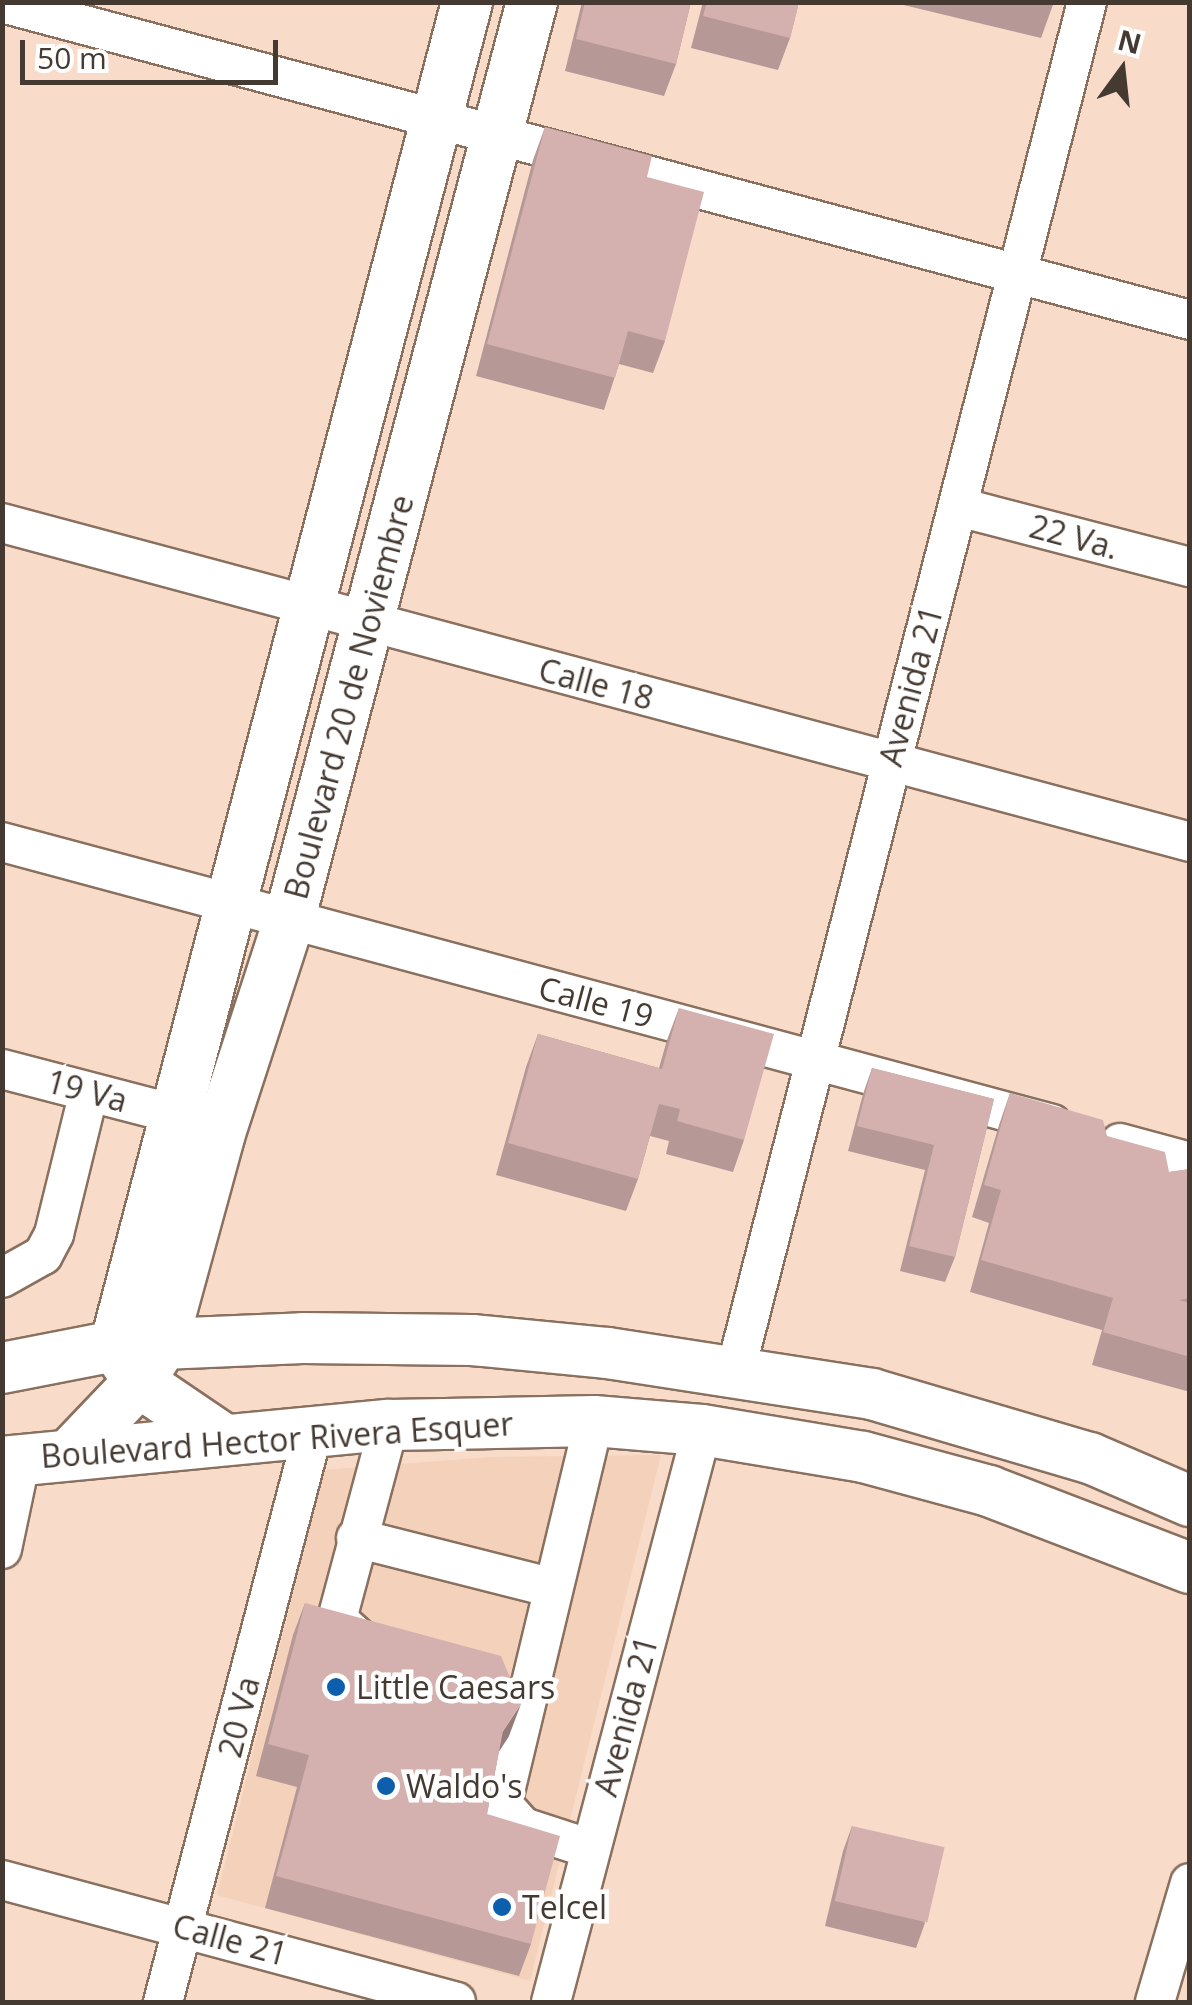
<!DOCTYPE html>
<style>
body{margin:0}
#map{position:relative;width:1192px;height:2005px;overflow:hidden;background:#f8dcc9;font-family:"Open Sans",sans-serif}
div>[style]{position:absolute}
.built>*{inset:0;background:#f4d1ba}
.roads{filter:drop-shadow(2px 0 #89705f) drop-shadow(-2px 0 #89705f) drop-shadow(0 2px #89705f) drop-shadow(0 -2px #89705f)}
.minor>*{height:38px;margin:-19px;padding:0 19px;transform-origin:19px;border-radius:19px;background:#fff}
.major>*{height:50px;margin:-25px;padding:0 25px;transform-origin:25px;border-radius:25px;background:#fff}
.wall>*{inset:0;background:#b69896}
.shaded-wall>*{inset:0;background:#947c7a}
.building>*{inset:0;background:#d4b1ae;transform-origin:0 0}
.dots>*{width:28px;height:28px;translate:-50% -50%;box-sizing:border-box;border:5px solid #fff;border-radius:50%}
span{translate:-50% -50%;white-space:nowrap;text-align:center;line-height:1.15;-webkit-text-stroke:9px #fff;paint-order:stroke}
.street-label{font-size:32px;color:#453a32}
.poi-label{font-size:32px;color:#453a32}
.left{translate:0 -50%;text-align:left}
.frame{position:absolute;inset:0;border:5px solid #453a32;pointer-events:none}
.north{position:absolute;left:1072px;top:20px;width:100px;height:100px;-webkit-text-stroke:8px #fff;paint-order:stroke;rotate:15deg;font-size:28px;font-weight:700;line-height:40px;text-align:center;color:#453a32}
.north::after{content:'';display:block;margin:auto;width:35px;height:45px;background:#453a32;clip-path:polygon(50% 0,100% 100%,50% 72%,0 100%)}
.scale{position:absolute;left:20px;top:40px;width:258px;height:45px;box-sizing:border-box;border:5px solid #453a32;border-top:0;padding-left:12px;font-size:30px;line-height:35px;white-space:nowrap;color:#453a32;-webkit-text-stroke:8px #fff;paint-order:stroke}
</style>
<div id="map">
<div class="built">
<i style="clip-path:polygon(661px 1455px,530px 1981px,217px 1895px,324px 1470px,491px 1457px)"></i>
</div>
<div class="roads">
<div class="minor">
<i style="left:2px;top:3px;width:1230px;rotate:14.94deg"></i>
<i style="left:959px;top:507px;width:239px;rotate:14.6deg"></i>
<i style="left:2px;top:523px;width:1230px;rotate:15.03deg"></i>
<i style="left:2px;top:842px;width:1087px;rotate:15.03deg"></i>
<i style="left:2px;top:1069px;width:175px;rotate:14.6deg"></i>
<i style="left:1120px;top:1143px;width:73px;rotate:15.2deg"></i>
<i style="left:2px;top:1278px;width:47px;rotate:-29.3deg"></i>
<i style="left:43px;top:1255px;width:24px;rotate:-62deg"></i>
<i style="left:54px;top:1234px;width:146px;rotate:-76.2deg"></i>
<i style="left:736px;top:1369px;width:1411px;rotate:-75.6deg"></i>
<i style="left:356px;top:1538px;width:203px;rotate:14.2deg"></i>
<i style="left:2px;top:1549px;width:92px;rotate:-78.1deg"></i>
<i style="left:367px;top:1646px;width:40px;rotate:-138deg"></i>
<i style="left:337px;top:1619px;width:201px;rotate:-75deg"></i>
<i style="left:591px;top:1849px;width:71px;rotate:-162.1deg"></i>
<i style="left:523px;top:1827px;width:31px;rotate:-132deg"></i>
<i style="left:502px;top:1804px;width:394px;rotate:-76.5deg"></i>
<i style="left:2px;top:1880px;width:470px;rotate:15deg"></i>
<i style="left:163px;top:2002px;width:589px;rotate:-75.26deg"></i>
<i style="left:551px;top:2002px;width:592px;rotate:-75.21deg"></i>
<i style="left:1155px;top:2002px;width:124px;rotate:-73.6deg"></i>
</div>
<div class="major">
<i style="left:2px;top:1368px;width:115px;rotate:-11deg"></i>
<i style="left:115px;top:1346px;width:188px;rotate:-2.4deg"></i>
<i style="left:303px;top:1338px;width:169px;rotate:0.7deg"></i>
<i style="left:472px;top:1340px;width:137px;rotate:5.5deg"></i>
<i style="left:608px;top:1353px;width:267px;rotate:8.8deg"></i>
<i style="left:872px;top:1394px;width:227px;rotate:16.4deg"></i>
<i style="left:1090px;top:1458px;width:109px;rotate:23.3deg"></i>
<i style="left:223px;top:1439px;width:102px;rotate:-145.8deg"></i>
<i style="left:139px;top:1382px;width:43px;rotate:-123.7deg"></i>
<i style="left:115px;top:1346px;width:1389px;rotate:-75.32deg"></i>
<i style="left:73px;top:1451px;width:95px;rotate:-46.3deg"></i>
<i style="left:139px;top:1382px;width:44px;rotate:-58.1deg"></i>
<i style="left:162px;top:1345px;width:217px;rotate:-74.7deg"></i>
<i style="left:219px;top:1136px;width:226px;rotate:-72deg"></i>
<i style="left:289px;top:921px;width:951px;rotate:-75.19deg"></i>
<i style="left:2px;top:1462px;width:389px;rotate:-5.5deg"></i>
<i style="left:389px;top:1425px;width:205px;rotate:-1.1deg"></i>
<i style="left:594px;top:1421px;width:108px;rotate:4.8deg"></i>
<i style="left:702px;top:1430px;width:163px;rotate:9.5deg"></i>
<i style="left:863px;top:1457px;width:131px;rotate:15.1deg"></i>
<i style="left:989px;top:1491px;width:215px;rotate:21deg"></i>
</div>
</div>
<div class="wall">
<i style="clip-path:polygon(582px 2px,691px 2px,676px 64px,664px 96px,565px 71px)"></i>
<i style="clip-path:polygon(703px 2px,799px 2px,790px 38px,778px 70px,691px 48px)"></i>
<i style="clip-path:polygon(891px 2px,1054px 2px,1041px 38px)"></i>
<i style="clip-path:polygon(545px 127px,647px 177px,665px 341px,653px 373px,619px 364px,604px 410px,476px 376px,533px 160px)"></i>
<i style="clip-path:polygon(679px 1008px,744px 1140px,733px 1172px,666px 1154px,669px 1141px,650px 1136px,638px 1179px,626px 1211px,496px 1175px,526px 1067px,538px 1034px,659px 1068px,667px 1040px)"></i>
<i style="clip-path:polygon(872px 1068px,994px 1099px,955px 1257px,945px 1282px,900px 1271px,925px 1170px,848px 1151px,863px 1094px)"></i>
<i style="clip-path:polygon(1010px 1093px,1107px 1136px,1169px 1172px,1190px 1169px,1190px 1392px,1092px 1365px,1102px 1330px,970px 1292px,989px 1223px,972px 1217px,999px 1125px)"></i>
<i style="clip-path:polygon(305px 1603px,509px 1736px,499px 1751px,487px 1814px,531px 1944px,519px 1976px,265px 1908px,297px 1787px,256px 1776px,293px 1635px)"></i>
<i style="clip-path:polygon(852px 1826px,925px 1923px,916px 1948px,825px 1926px,843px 1851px)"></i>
</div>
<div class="shaded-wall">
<i style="clip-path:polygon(521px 1704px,509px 1736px,491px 1764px,503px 1731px)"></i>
</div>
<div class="building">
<i style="clip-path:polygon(585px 2px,691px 2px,676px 64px,576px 39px)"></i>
<i style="clip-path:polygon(707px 2px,799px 2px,790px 38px,703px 16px)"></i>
<i style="clip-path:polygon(545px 127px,652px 156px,647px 177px,704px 192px,665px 341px,628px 331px,615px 378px,487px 344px)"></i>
<i style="clip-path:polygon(679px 1008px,774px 1034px,744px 1140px,677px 1121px,680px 1109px,659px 1104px,638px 1179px,508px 1143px,538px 1034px,662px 1069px)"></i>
<i style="clip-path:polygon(872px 1068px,994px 1099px,955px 1257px,909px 1246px,934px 1145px,857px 1126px)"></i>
<i style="clip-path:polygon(1010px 1093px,1103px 1120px,1107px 1136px,1165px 1152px,1169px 1172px,1190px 1169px,1190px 1298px,1179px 1300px,1190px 1303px,1190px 1357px,1103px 1332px,1113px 1298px,981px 1260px,1001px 1190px,984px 1185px)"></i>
<i style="clip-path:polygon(305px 1603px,501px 1656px,521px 1704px,503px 1731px,487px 1814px,560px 1836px,531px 1944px,276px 1876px,309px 1755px,268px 1744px)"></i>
<i style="left:852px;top:1826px;width:95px;height:77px;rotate:13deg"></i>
</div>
<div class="dots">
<i style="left:336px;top:1687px;background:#0d5ead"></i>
<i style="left:386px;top:1786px;background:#0d5ead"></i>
<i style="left:502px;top:1907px;background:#0d5ead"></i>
</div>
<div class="street-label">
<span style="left:1074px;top:537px;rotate:15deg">22 Va.</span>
<span style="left:596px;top:684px;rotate:15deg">Calle 18</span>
<span style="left:911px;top:686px;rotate:-75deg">Avenida 21</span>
<span style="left:349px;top:697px;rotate:-75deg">Boulevard 20 de Noviembre</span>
<span style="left:596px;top:1002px;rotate:15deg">Calle 19</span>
<span style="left:87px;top:1091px;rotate:15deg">19 Va</span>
<span style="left:277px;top:1440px;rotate:-4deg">Boulevard Hector Rivera Esquer</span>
<span style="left:626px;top:1716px;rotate:-75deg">Avenida 21</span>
<span style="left:239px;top:1717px;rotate:-76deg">20 Va</span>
<span style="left:230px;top:1940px;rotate:15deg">Calle 21</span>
</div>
<div class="poi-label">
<span class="left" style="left:356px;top:1687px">Little Caesars</span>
<span class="left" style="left:406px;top:1786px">Waldo's</span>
<span class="left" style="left:522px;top:1907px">Telcel</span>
</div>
<div class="frame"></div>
<div class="north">N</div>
<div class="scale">50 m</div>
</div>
